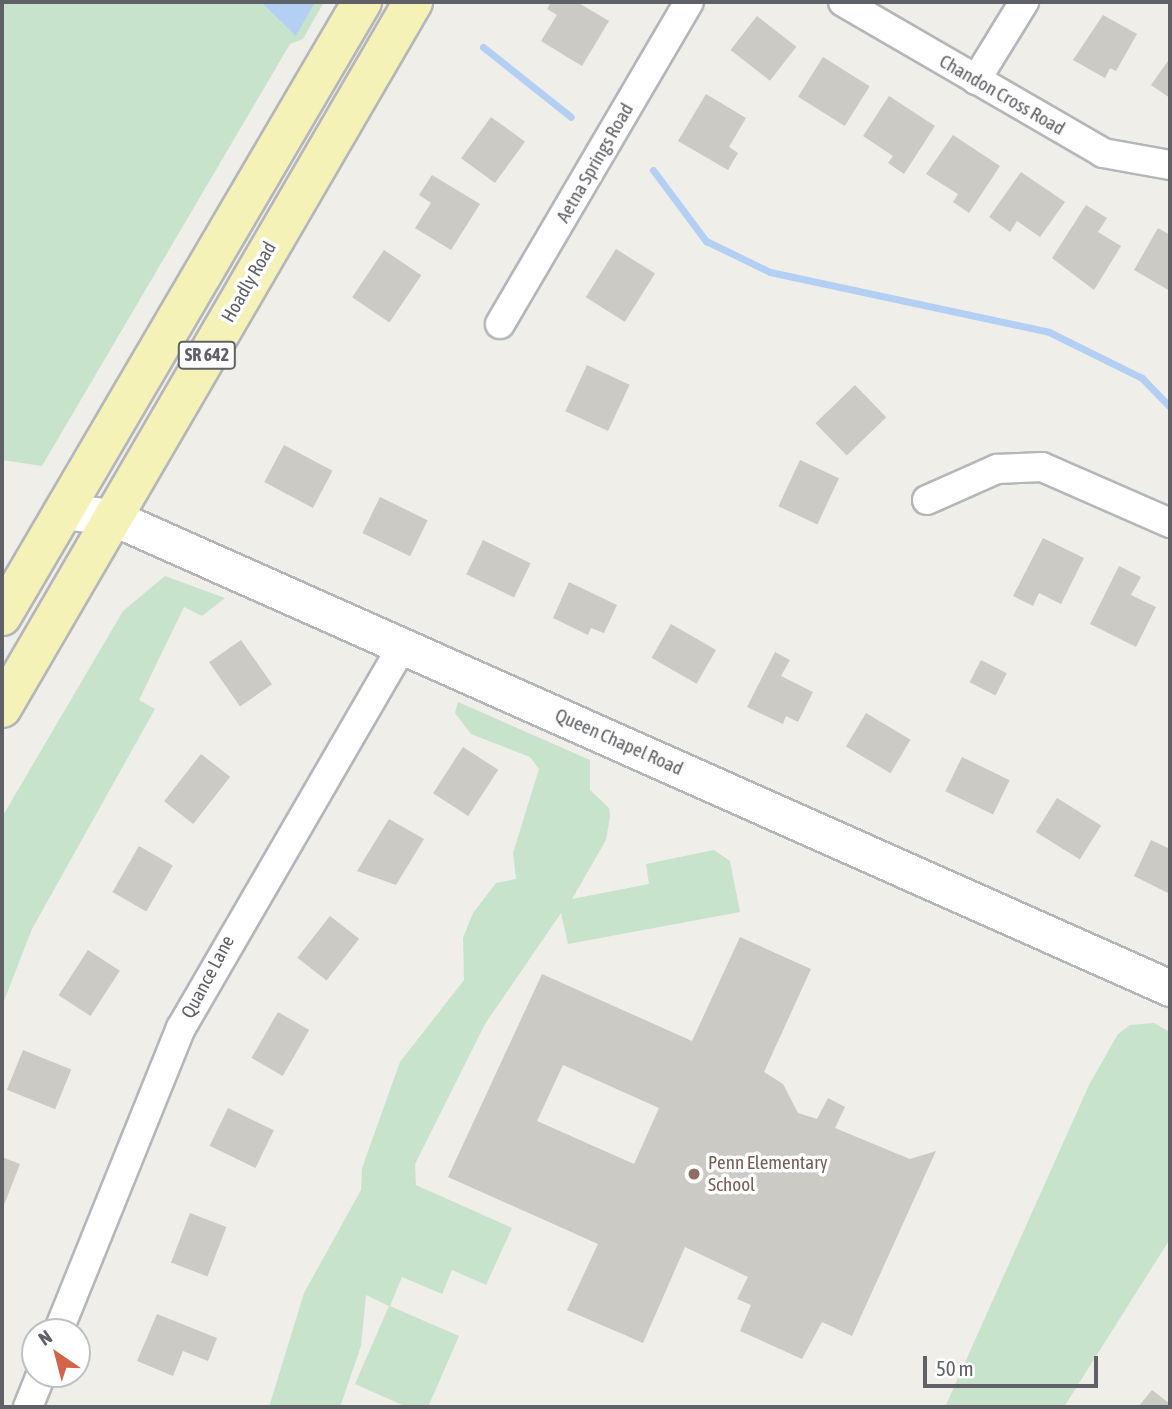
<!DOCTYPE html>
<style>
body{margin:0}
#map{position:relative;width:1172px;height:1409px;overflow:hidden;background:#efeee8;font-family:"Asap Condensed",sans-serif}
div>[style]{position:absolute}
.green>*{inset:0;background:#c8e3cb}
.water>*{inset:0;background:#b3d0f4}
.stream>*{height:7px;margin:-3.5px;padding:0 3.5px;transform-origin:3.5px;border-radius:3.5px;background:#b3d0f4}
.building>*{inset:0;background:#cbcac4;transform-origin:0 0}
.roads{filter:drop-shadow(2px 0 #b5b6ba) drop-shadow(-2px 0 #b5b6ba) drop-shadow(0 2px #b5b6ba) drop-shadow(0 -2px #b5b6ba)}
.minor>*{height:28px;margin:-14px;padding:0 14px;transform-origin:14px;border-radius:14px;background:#fff}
.tertiary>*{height:35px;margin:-17.5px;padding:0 17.5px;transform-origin:17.5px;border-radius:17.5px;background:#fff}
.primary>*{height:38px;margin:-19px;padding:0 19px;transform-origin:19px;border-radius:19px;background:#f5f2b7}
.dots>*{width:19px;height:19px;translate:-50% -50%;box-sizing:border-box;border:4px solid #fff;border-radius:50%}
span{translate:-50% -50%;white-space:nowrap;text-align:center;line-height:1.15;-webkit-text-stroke:7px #fff;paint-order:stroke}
.shield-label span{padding:2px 5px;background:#fff;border:2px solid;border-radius:5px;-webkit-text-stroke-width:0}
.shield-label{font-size:18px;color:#5f6166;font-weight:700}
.street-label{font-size:19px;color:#5f6166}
.education-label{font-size:19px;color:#785e54}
.left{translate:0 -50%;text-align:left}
.frame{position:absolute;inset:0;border:4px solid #5f6166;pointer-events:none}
.north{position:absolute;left:21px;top:1318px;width:70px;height:70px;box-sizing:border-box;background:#fff;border:2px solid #bfc0c2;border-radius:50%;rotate:325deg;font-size:19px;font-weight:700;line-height:28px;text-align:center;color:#5f6166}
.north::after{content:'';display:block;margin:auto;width:24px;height:32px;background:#d46449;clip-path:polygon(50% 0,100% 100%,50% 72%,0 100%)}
.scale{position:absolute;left:923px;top:1356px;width:175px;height:32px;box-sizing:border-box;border:4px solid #5f6166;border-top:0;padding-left:9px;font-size:21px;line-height:24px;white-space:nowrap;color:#5f6166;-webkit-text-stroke:5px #fff;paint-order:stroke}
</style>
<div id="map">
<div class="green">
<i style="clip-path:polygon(2px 2px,324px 2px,303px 39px,290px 44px,42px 466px,2px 460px)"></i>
<i style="clip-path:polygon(165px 576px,225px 598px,202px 616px,184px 607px,139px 700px,155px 709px,32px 929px,2px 1006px,2px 817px,123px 611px)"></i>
<i style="clip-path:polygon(458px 702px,590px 760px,590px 790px,609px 808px,610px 817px,606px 840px,572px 899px,649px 884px,646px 864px,714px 850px,730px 861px,740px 912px,568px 944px,561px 913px,485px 1024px,415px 1164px,416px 1185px,512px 1228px,486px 1285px,452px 1270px,442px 1294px,402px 1277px,390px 1306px,459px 1336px,428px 1407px,407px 1407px,355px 1384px,389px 1306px,366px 1295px,361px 1346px,340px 1407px,269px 1407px,304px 1293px,361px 1190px,362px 1168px,400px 1062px,464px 980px,463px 938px,473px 913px,496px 883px,516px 879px,513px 853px,539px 769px,530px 757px,471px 734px,455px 713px)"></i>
<i style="clip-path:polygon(1154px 1023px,1170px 1032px,1170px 1239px,1064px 1407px,945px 1407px,1089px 1085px,1118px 1034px,1130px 1025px)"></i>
</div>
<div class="water">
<i style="clip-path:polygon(261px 2px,315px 2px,296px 36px)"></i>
</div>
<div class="stream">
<i style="left:483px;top:47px;width:112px;rotate:38.5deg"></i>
<i style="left:653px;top:170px;width:89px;rotate:53.3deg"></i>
<i style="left:706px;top:241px;width:71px;rotate:25.8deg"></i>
<i style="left:770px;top:272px;width:285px;rotate:12.1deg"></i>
<i style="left:1049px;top:332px;width:104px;rotate:26.3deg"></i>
<i style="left:1142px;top:378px;width:40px;rotate:46deg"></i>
</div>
<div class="building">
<i style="clip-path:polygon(551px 2px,577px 2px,609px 21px,582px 66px,541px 41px,557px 15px,547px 9px)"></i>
<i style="clip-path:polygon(1103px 15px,1137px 34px,1116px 71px,1110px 68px,1105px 78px,1073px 60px)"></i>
<i style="left:757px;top:16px;width:50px;height:43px;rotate:38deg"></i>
<i style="left:823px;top:57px;width:55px;height:47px;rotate:32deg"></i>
<i style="clip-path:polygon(1170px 58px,1170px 98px,1151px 85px)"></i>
<i style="clip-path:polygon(706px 94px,746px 118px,729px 147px,738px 153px,728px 170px,678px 141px)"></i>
<i style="clip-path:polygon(889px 96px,935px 126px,904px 174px,888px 163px,893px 156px,863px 136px)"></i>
<i style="left:491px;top:117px;width:42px;height:51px;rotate:36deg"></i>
<i style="clip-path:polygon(953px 135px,1000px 166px,969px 213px,953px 202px,958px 194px,926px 174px)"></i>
<i style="clip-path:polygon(1021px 172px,1065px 202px,1040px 237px,1017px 221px,1010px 232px,989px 217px)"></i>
<i style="clip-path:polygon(432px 175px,480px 204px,451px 250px,415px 228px,431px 203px,419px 195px)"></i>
<i style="clip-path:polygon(1086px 205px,1107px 218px,1098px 232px,1121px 246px,1094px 290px,1052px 258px)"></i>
<i style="clip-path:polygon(1158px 228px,1170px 235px,1170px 291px,1134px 270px)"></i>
<i style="left:616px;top:249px;width:46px;height:57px;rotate:32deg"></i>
<i style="left:384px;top:250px;width:45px;height:57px;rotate:34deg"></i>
<i style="left:587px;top:365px;width:47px;height:51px;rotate:25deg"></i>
<i style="left:855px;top:385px;width:45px;height:55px;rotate:46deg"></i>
<i style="left:284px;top:445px;width:55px;height:42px;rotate:28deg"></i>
<i style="left:800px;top:460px;width:43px;height:51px;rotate:25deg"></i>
<i style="left:380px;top:497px;width:53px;height:40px;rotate:26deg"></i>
<i style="clip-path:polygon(1043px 538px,1084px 558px,1061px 604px,1039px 593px,1033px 606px,1013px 596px)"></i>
<i style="left:483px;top:540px;width:53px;height:38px;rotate:26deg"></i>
<i style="clip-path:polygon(1119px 566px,1141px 577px,1131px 595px,1156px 607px,1136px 647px,1090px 624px)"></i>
<i style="clip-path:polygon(569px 582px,617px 605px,604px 633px,591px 628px,588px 635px,553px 618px)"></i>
<i style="left:671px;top:624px;width:52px;height:39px;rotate:30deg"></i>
<i style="left:241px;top:640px;width:54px;height:39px;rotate:55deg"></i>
<i style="clip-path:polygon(775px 652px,790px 660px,781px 676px,813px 692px,798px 722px,786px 716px,783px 724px,747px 707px)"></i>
<i style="left:981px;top:660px;width:29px;height:25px;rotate:27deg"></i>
<i style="left:866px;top:713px;width:52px;height:39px;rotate:31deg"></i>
<i style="left:463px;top:747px;width:42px;height:55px;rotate:33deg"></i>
<i style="left:201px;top:754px;width:37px;height:60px;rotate:38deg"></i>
<i style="left:962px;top:757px;width:53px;height:38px;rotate:26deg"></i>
<i style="left:1057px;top:798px;width:52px;height:40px;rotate:32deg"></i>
<i style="clip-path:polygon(389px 819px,424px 839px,396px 885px,357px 871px)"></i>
<i style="clip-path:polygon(1151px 840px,1170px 849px,1170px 894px,1134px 876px)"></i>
<i style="left:139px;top:846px;width:39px;height:53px;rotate:30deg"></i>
<i style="left:330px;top:916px;width:37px;height:53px;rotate:38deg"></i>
<i style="clip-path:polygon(evenodd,740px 937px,811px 969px,764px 1072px,783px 1084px,798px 1113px,817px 1119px,828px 1098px,845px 1107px,835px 1128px,910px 1159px,936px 1151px,852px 1336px,822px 1322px,802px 1359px,740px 1331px,751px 1305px,737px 1299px,748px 1277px,685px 1247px,643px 1343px,567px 1310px,598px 1244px,448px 1177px,542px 974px,692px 1041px,740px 937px,563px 1065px,659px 1108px,634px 1164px,537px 1121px,563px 1065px)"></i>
<i style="left:88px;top:950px;width:38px;height:54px;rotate:33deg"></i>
<i style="left:278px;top:1012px;width:36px;height:53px;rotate:30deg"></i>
<i style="left:23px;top:1050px;width:52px;height:43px;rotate:22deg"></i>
<i style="left:228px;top:1108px;width:51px;height:42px;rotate:26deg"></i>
<i style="clip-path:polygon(2px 1157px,20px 1164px,2px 1210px)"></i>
<i style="left:190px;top:1213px;width:39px;height:53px;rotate:21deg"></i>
<i style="clip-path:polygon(157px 1314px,217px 1338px,208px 1361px,183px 1351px,173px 1376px,137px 1361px)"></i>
<i style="clip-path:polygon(1152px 1390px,1170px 1404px,1170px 1407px,1138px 1407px)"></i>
</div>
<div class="roads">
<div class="minor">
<i style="left:843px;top:2px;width:301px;rotate:30.1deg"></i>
<i style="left:1103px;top:153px;width:68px;rotate:10.2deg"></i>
<i style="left:976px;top:80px;width:92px;rotate:-58.4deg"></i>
<i style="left:500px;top:324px;width:373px;rotate:-59.6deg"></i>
<i style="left:927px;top:500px;width:77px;rotate:-23.9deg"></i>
<i style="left:997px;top:469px;width:45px;rotate:-2.5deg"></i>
<i style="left:1042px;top:467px;width:140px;rotate:23.6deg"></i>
<i style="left:58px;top:1332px;width:328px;rotate:-68deg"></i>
<i style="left:181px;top:1028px;width:444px;rotate:-59.9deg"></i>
<i style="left:28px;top:1407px;width:35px;rotate:-68deg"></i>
</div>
<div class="tertiary">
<i style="left:63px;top:511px;width:49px;rotate:7deg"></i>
<i style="left:112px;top:517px;width:1158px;rotate:24deg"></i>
</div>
<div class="primary">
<i style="left:2px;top:616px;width:712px;rotate:-59.62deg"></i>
<i style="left:2px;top:708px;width:817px;rotate:-59.79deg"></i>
</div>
</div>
<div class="dots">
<i style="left:694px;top:1174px;background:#8d6e63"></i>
</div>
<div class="shield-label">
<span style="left:207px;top:355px">SR 642</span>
</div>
<div class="street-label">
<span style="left:1002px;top:95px;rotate:30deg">Chandon Cross Road</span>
<span style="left:595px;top:163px;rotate:-60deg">Aetna Springs Road</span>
<span style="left:249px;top:282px;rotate:-60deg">Hoadly Road</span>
<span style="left:619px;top:742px;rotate:24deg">Queen Chapel Road</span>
<span style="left:208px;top:977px;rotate:-62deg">Quance Lane</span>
</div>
<div class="education-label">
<span class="left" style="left:708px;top:1174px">Penn Elementary<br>School</span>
</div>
<div class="frame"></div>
<div class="north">N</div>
<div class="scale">50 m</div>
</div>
